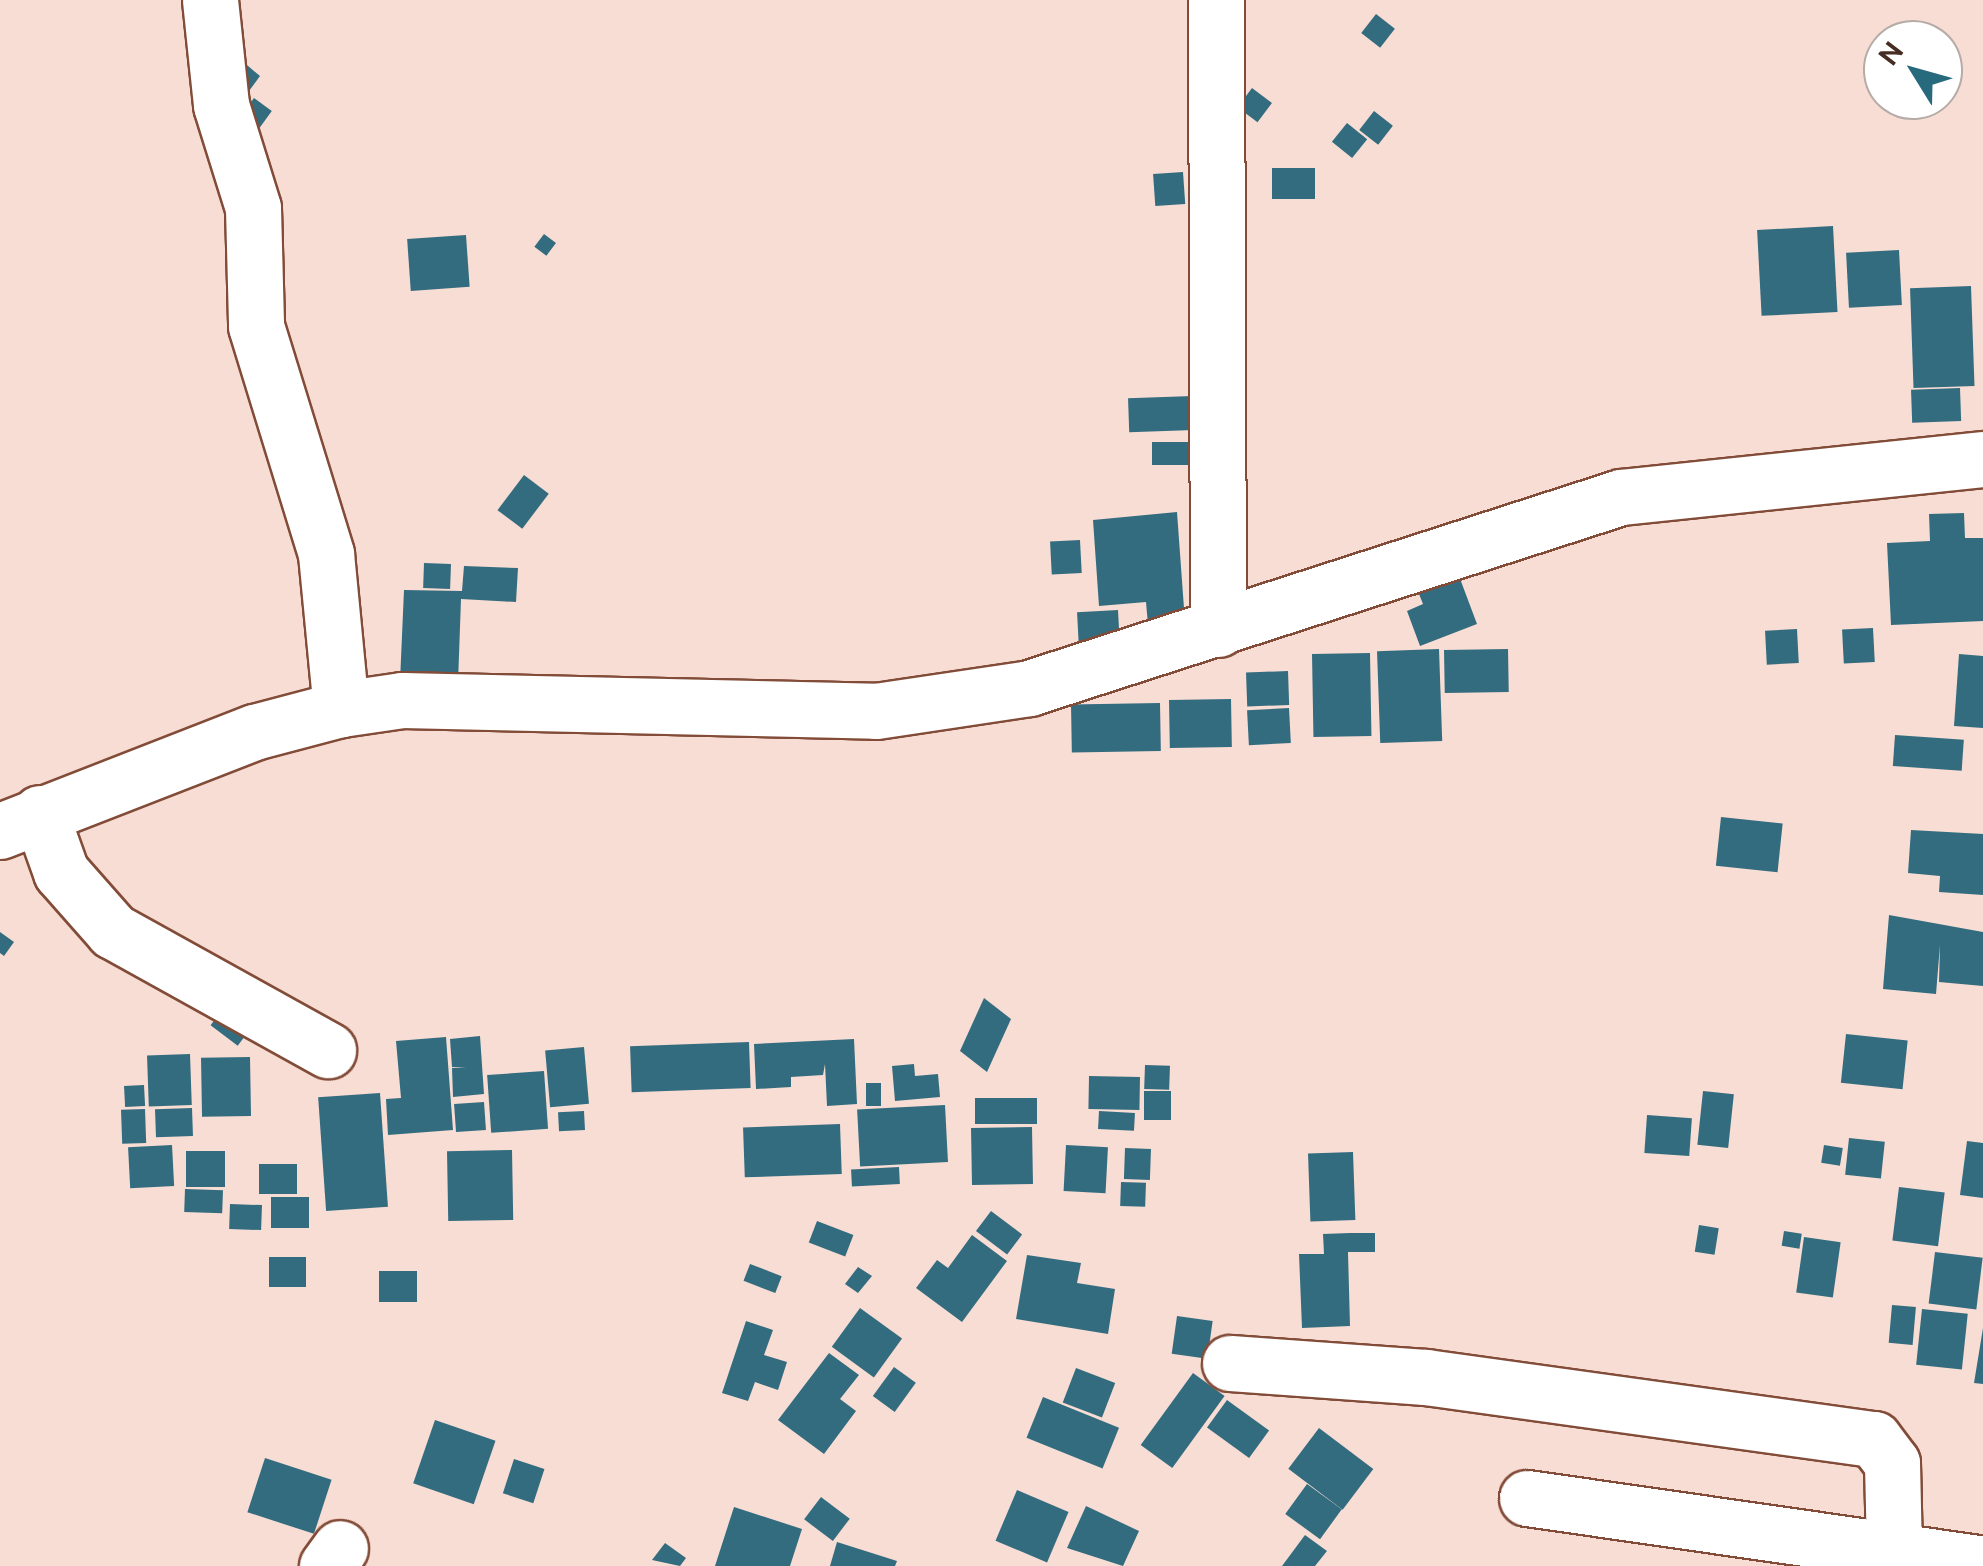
<!DOCTYPE html>
<style>
body{margin:0}
#map{position:relative;width:1983px;height:1566px;overflow:hidden;background:#f8ddd4;font-family:Ubuntu,sans-serif}
div>[style]{position:absolute}
.building>*{inset:0;background:#336c7f;transform-origin:0 0}
.roads{filter:drop-shadow(2px 0 #824c38) drop-shadow(-2px 0 #824c38) drop-shadow(0 2px #824c38) drop-shadow(0 -2px #824c38)}
.minor>*{height:55px;margin:-27.5px;padding:0 27.5px;transform-origin:27.5px;border-radius:27.5px;background:#fff}
span{translate:-50% -50%;white-space:nowrap;text-align:center;line-height:1.15;-webkit-text-stroke:10px #fff;paint-order:stroke}
.north{position:absolute;left:1863px;top:20px;width:100px;height:100px;box-sizing:border-box;background:#fff;border:2px solid #b5aba7;border-radius:50%;rotate:307deg;font-size:28px;font-weight:700;line-height:40px;text-align:center;color:#462d24}
.north::after{content:'';display:block;margin:auto;width:35px;height:45px;background:#286a7d;clip-path:polygon(50% 0,100% 100%,50% 72%,0 100%)}
</style>
<div id="map">
<div class="building">
<i style="left:1376px;top:14px;width:24px;height:24px;rotate:38deg"></i>
<i style="clip-path:polygon(241px 60px,260px 76px,246px 95px)"></i>
<i style="left:1252px;top:88px;width:25px;height:24px;rotate:37deg"></i>
<i style="left:254px;top:98px;width:22px;height:31px;rotate:36deg"></i>
<i style="left:1374px;top:111px;width:24px;height:24px;rotate:38deg"></i>
<i style="left:1347px;top:123px;width:26px;height:24px;rotate:39deg"></i>
<i style="left:1272px;top:168px;width:43px;height:31px"></i>
<i style="left:1183px;top:172px;width:32px;height:30px;rotate:86deg"></i>
<i style="left:1833px;top:226px;width:86px;height:76px;rotate:87deg"></i>
<i style="left:544px;top:234px;width:15px;height:16px;rotate:37deg"></i>
<i style="left:466px;top:235px;width:52px;height:59px;rotate:86deg"></i>
<i style="left:1899px;top:250px;width:55px;height:53px;rotate:87deg"></i>
<i style="left:1971px;top:286px;width:100px;height:61px;rotate:88deg"></i>
<i style="left:1960px;top:388px;width:33px;height:49px;rotate:88deg"></i>
<i style="left:1193px;top:396px;width:34px;height:65px;rotate:88deg"></i>
<i style="left:1190px;top:442px;width:23px;height:38px;rotate:90deg"></i>
<i style="left:524px;top:475px;width:31px;height:44px;rotate:37deg"></i>
<i style="clip-path:polygon(1177px 512px,1185px 622px,1148px 625px,1146px 602px,1099px 606px,1093px 520px)"></i>
<i style="clip-path:polygon(1964px 513px,1965px 538px,1983px 538px,1983px 621px,1891px 625px,1887px 543px,1930px 541px,1929px 514px)"></i>
<i style="left:1080px;top:540px;width:33px;height:30px;rotate:87deg"></i>
<i style="left:424px;top:563px;width:27px;height:25px;rotate:2deg"></i>
<i style="clip-path:polygon(464px 566px,518px 568px,516px 602px,461px 599px,458px 683px,400px 681px,404px 590px,462px 591px)"></i>
<i style="clip-path:polygon(1456px 568px,1477px 624px,1420px 646px,1407px 611px,1423px 604px,1415px 584px)"></i>
<i style="left:1118px;top:610px;width:35px;height:41px;rotate:87deg"></i>
<i style="left:1873px;top:628px;width:34px;height:31px;rotate:87deg"></i>
<i style="left:1797px;top:629px;width:34px;height:32px;rotate:87deg"></i>
<i style="left:1439px;top:649px;width:92px;height:62px;rotate:88deg"></i>
<i style="left:1508px;top:649px;width:43px;height:64px;rotate:89deg"></i>
<i style="left:1370px;top:653px;width:83px;height:58px;rotate:89deg"></i>
<i style="clip-path:polygon(1959px 654px,1983px 656px,1983px 728px,1954px 726px)"></i>
<i style="left:1288px;top:671px;width:34px;height:42px;rotate:88deg"></i>
<i style="left:1231px;top:699px;width:48px;height:62px;rotate:89deg"></i>
<i style="left:1160px;top:703px;width:48px;height:89px;rotate:89deg"></i>
<i style="left:1289px;top:708px;width:35px;height:42px;rotate:87deg"></i>
<i style="left:1895px;top:735px;width:69px;height:31px;rotate:4deg"></i>
<i style="left:1721px;top:817px;width:62px;height:49px;rotate:6deg"></i>
<i style="clip-path:polygon(1911px 830px,1983px 834px,1983px 895px,1939px 892px,1940px 876px,1908px 873px)"></i>
<i style="clip-path:polygon(1889px 915px,1983px 932px,1983px 986px,1939px 982px,1940px 945px,1936px 994px,1883px 989px)"></i>
<i style="clip-path:polygon(0 932px,14px 942px,4px 956px,0 953px)"></i>
<i style="clip-path:polygon(984px 998px,1011px 1019px,987px 1072px,960px 1051px)"></i>
<i style="left:225px;top:1006px;width:34px;height:24px;rotate:37deg"></i>
<i style="left:1846px;top:1034px;width:62px;height:49px;rotate:6deg"></i>
<i style="clip-path:polygon(480px 1036px,484px 1094px,453px 1097px,452px 1068px,466px 1067px,452px 1067px,450px 1039px)"></i>
<i style="clip-path:polygon(446px 1037px,453px 1130px,388px 1135px,386px 1099px,401px 1098px,396px 1041px)"></i>
<i style="clip-path:polygon(854px 1039px,857px 1104px,827px 1106px,825px 1064px,823px 1075px,791px 1077px,791px 1087px,756px 1089px,754px 1044px)"></i>
<i style="left:749px;top:1042px;width:46px;height:119px;rotate:88deg"></i>
<i style="left:584px;top:1047px;width:57px;height:39px;rotate:85deg"></i>
<i style="left:190px;top:1054px;width:51px;height:43px;rotate:88deg"></i>
<i style="left:250px;top:1057px;width:59px;height:49px;rotate:89deg"></i>
<i style="clip-path:polygon(914px 1064px,915px 1076px,938px 1074px,940px 1097px,895px 1101px,892px 1066px)"></i>
<i style="left:1145px;top:1065px;width:25px;height:24px;rotate:2deg"></i>
<i style="left:544px;top:1071px;width:58px;height:57px;rotate:86deg"></i>
<i style="left:1089px;top:1076px;width:51px;height:33px;rotate:1deg"></i>
<i style="left:866px;top:1083px;width:15px;height:23px"></i>
<i style="left:144px;top:1085px;width:21px;height:20px;rotate:87deg"></i>
<i style="left:1144px;top:1091px;width:27px;height:29px"></i>
<i style="left:1703px;top:1091px;width:31px;height:54px;rotate:6deg"></i>
<i style="left:380px;top:1093px;width:114px;height:62px;rotate:86deg"></i>
<i style="left:1037px;top:1098px;width:26px;height:62px;rotate:90deg"></i>
<i style="left:484px;top:1102px;width:28px;height:30px;rotate:86deg"></i>
<i style="left:945px;top:1105px;width:57px;height:88px;rotate:87deg"></i>
<i style="left:192px;top:1108px;width:28px;height:37px;rotate:88deg"></i>
<i style="left:145px;top:1109px;width:34px;height:24px;rotate:88deg"></i>
<i style="left:584px;top:1111px;width:19px;height:26px;rotate:87deg"></i>
<i style="left:1099px;top:1111px;width:36px;height:18px;rotate:3deg"></i>
<i style="left:1647px;top:1115px;width:45px;height:38px;rotate:4deg"></i>
<i style="left:840px;top:1124px;width:50px;height:97px;rotate:88deg"></i>
<i style="left:1032px;top:1127px;width:57px;height:61px;rotate:89deg"></i>
<i style="left:1849px;top:1138px;width:36px;height:37px;rotate:6deg"></i>
<i style="clip-path:polygon(1967px 1141px,1983px 1143px,1983px 1198px,1960px 1195px)"></i>
<i style="left:172px;top:1145px;width:41px;height:44px;rotate:87deg"></i>
<i style="left:1066px;top:1145px;width:42px;height:46px;rotate:3deg"></i>
<i style="left:1824px;top:1145px;width:19px;height:18px;rotate:9deg"></i>
<i style="left:1125px;top:1148px;width:26px;height:31px;rotate:2deg"></i>
<i style="left:512px;top:1150px;width:70px;height:65px;rotate:89deg"></i>
<i style="left:186px;top:1151px;width:39px;height:36px"></i>
<i style="left:1353px;top:1152px;width:68px;height:45px;rotate:88deg"></i>
<i style="left:259px;top:1164px;width:38px;height:30px"></i>
<i style="left:899px;top:1167px;width:17px;height:48px;rotate:87deg"></i>
<i style="left:1121px;top:1182px;width:25px;height:24px;rotate:2deg"></i>
<i style="left:1899px;top:1187px;width:46px;height:54px;rotate:7deg"></i>
<i style="left:185px;top:1189px;width:38px;height:23px;rotate:2deg"></i>
<i style="left:271px;top:1197px;width:38px;height:31px"></i>
<i style="left:230px;top:1204px;width:32px;height:25px;rotate:2deg"></i>
<i style="left:991px;top:1211px;width:39px;height:25px;rotate:37deg"></i>
<i style="left:817px;top:1221px;width:39px;height:23px;rotate:21deg"></i>
<i style="left:1699px;top:1225px;width:20px;height:27px;rotate:9deg"></i>
<i style="left:1784px;top:1231px;width:18px;height:15px;rotate:9deg"></i>
<i style="clip-path:polygon(1350px 1233px,1375px 1233px,1375px 1252px,1348px 1252px,1350px 1326px,1302px 1328px,1299px 1254px,1324px 1254px,1323px 1234px)"></i>
<i style="clip-path:polygon(972px 1235px,1007px 1261px,962px 1322px,916px 1288px,937px 1260px,948px 1268px)"></i>
<i style="left:1804px;top:1237px;width:37px;height:56px;rotate:8deg"></i>
<i style="left:1935px;top:1252px;width:48px;height:52px;rotate:7deg"></i>
<i style="clip-path:polygon(1027px 1255px,1081px 1263px,1077px 1283px,1115px 1289px,1108px 1334px,1016px 1319px)"></i>
<i style="left:269px;top:1257px;width:37px;height:30px"></i>
<i style="left:750px;top:1264px;width:34px;height:18px;rotate:21deg"></i>
<i style="clip-path:polygon(858px 1267px,872px 1276px,858px 1293px,845px 1284px)"></i>
<i style="left:379px;top:1271px;width:38px;height:31px"></i>
<i style="left:1892px;top:1305px;width:24px;height:38px;rotate:5deg"></i>
<i style="left:860px;top:1308px;width:52px;height:48px;rotate:36deg"></i>
<i style="left:1922px;top:1309px;width:46px;height:56px;rotate:6deg"></i>
<i style="left:1177px;top:1316px;width:36px;height:38px;rotate:8deg"></i>
<i style="clip-path:polygon(746px 1321px,773px 1330px,764px 1355px,787px 1362px,778px 1390px,755px 1382px,748px 1401px,722px 1393px)"></i>
<i style="clip-path:polygon(1983px 1328px,1983px 1384px,1974px 1383px)"></i>
<i style="clip-path:polygon(829px 1353px,859px 1375px,840px 1399px,856px 1411px,824px 1454px,778px 1420px)"></i>
<i style="left:894px;top:1367px;width:27px;height:36px;rotate:36deg"></i>
<i style="left:1076px;top:1368px;width:42px;height:37px;rotate:21deg"></i>
<i style="left:1193px;top:1373px;width:39px;height:89px;rotate:36deg"></i>
<i style="left:1043px;top:1397px;width:82px;height:44px;rotate:22deg"></i>
<i style="left:1227px;top:1400px;width:52px;height:34px;rotate:36deg"></i>
<i style="left:435px;top:1420px;width:64px;height:67px;rotate:19deg"></i>
<i style="left:1319px;top:1428px;width:68px;height:51px;rotate:37deg"></i>
<i style="left:265px;top:1458px;width:70px;height:57px;rotate:18deg"></i>
<i style="left:514px;top:1459px;width:32px;height:36px;rotate:18deg"></i>
<i style="left:1307px;top:1484px;width:43px;height:37px;rotate:36deg"></i>
<i style="left:1017px;top:1490px;width:56px;height:55px;rotate:23deg"></i>
<i style="left:821px;top:1497px;width:36px;height:28px;rotate:37deg"></i>
<i style="clip-path:polygon(1086px 1506px,1139px 1531px,1123px 1566px,1067px 1548px)"></i>
<i style="clip-path:polygon(734px 1507px,802px 1529px,790px 1566px,715px 1566px)"></i>
<i style="clip-path:polygon(1305px 1535px,1327px 1551px,1315px 1566px,1282px 1566px)"></i>
<i style="clip-path:polygon(837px 1542px,897px 1561px,895px 1566px,830px 1566px)"></i>
<i style="clip-path:polygon(665px 1543px,686px 1558px,680px 1566px,652px 1560px)"></i>
</div>
<div class="roads">
<div class="minor">
<i style="left:210px;top:0;width:106px;rotate:84deg"></i>
<i style="left:221px;top:105px;width:108px;rotate:72.7deg"></i>
<i style="left:253px;top:208px;width:118px;rotate:88.5deg"></i>
<i style="left:256px;top:326px;width:239px;rotate:72.9deg"></i>
<i style="left:326px;top:554px;width:156px;rotate:84.5deg"></i>
<i style="left:1216px;top:0;width:629px;rotate:89.82deg"></i>
<i style="left:40px;top:813px;width:63px;rotate:70.4deg"></i>
<i style="left:61px;top:872px;width:79px;rotate:48.6deg"></i>
<i style="left:113px;top:931px;width:246px;rotate:29deg"></i>
<i style="left:0;top:831px;width:273px;rotate:-21.3deg"></i>
<i style="left:254px;top:732px;width:90px;rotate:-14.8deg"></i>
<i style="left:341px;top:709px;width:62px;rotate:-8.4deg"></i>
<i style="left:402px;top:700px;width:474px;rotate:1.3deg"></i>
<i style="left:876px;top:711px;width:155px;rotate:-8.5deg"></i>
<i style="left:1029px;top:688px;width:622px;rotate:-17.88deg"></i>
<i style="left:1621px;top:497px;width:364px;rotate:-6deg"></i>
<i style="left:1230px;top:1363px;width:196px;rotate:4.1deg"></i>
<i style="left:1426px;top:1377px;width:452px;rotate:7.9deg"></i>
<i style="left:1874px;top:1439px;width:30px;rotate:53deg"></i>
<i style="left:1892px;top:1463px;width:90px;rotate:88.7deg"></i>
<i style="left:1527px;top:1498px;width:461px;rotate:8.2deg"></i>
<i style="left:327px;top:1566px;width:22px;rotate:-54deg"></i>
</div>
</div>
<div class="north">N</div>
</div>
